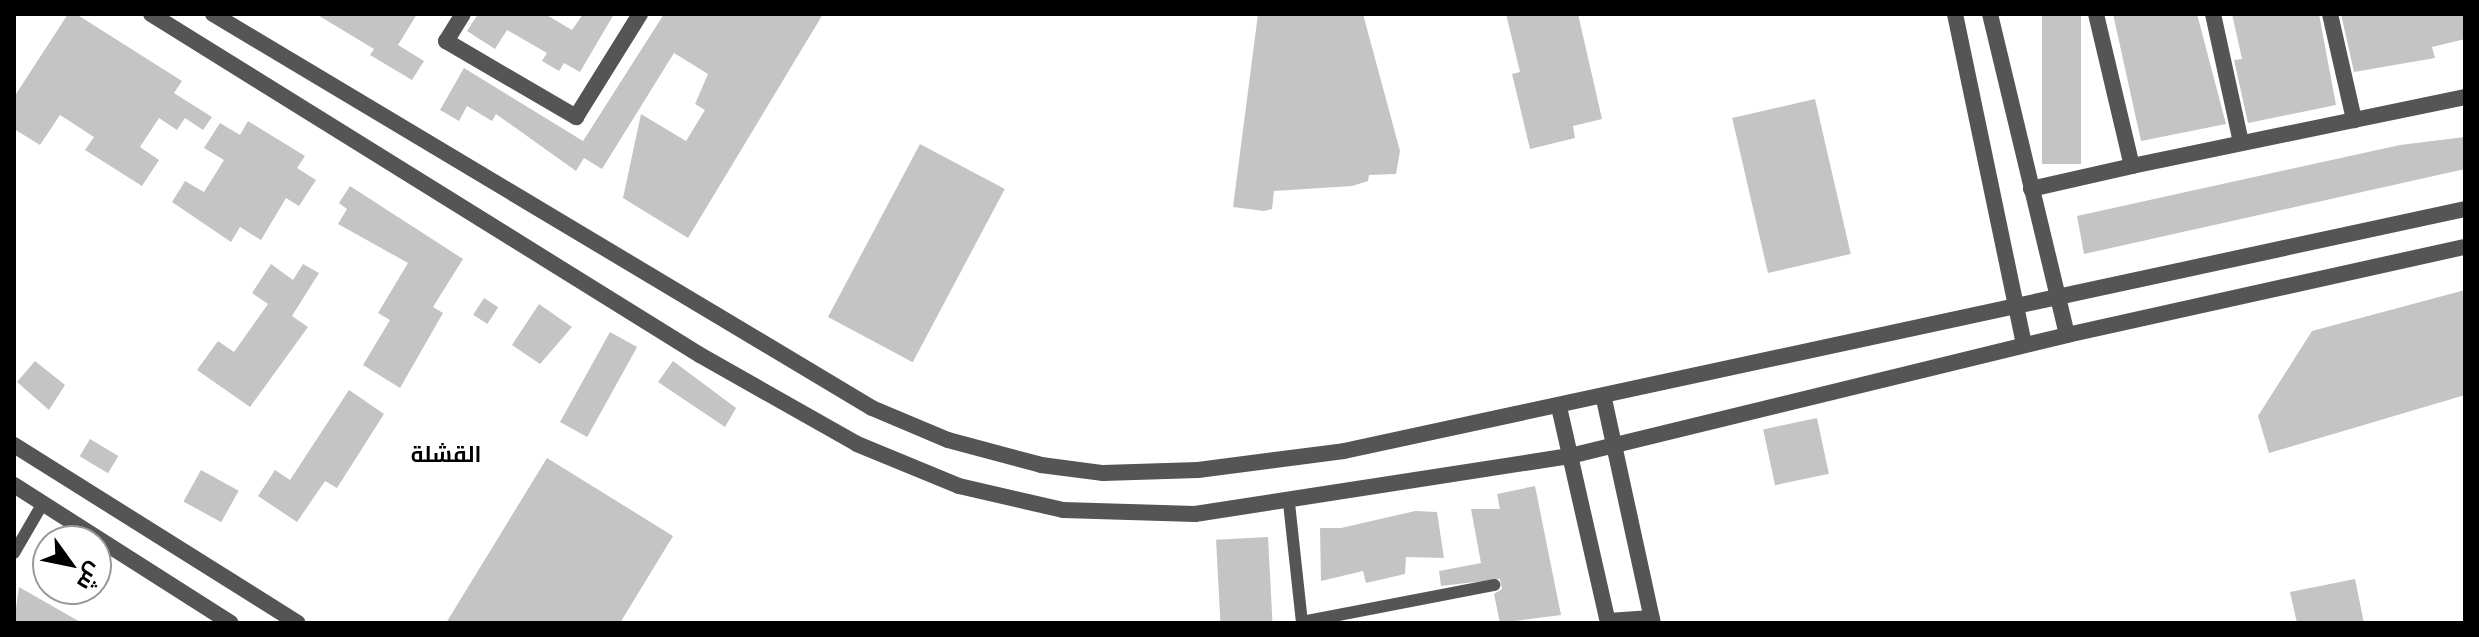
<!DOCTYPE html>
<meta charset="utf-8">
<style>
body{margin:0}
#map{position:relative;width:2479px;height:637px;overflow:hidden;background:#fff;font-family:"Titillium Web",Cairo,sans-serif}
div>[style]{position:absolute}
.building>*{inset:0;background:#c4c4c4;transform-origin:0 0}
.service>*{height:12px;margin:-6px;padding:0 6px;transform-origin:6px;border-radius:6px;background:#555}
.minor>*{height:16px;margin:-8px;padding:0 8px;transform-origin:8px;border-radius:8px;background:#555}
span{translate:-50% -50%;white-space:nowrap;text-align:center;line-height:1.15;-webkit-text-stroke:6px #fff;paint-order:stroke}
.neighbourhood-label{font-size:22px;color:#000;font-weight:700}
.frame{position:absolute;inset:0;border:16px solid #000;pointer-events:none}
.north{position:absolute;left:32px;top:525px;width:80px;height:80px;box-sizing:border-box;background:#fff;border:2px solid #999;border-radius:50%;rotate:123deg;font-size:22px;font-weight:700;line-height:32px;text-align:center;color:#000}
.north::after{content:'';display:block;margin:auto;width:28px;height:36px;background:#000;clip-path:polygon(50% 0,100% 100%,50% 72%,0 100%)}
</style>
<div id="map">
<div class="building">
<i style="clip-path:polygon(68px 14px,76px 14px,182px 81px,174px 93px,212px 117px,203px 130px,185px 118px,177px 130px,159px 118px,140px 147px,159px 160px,142px 186px,85px 150px,94px 137px,60px 115px,40px 145px,14px 129px,14px 97px)"></i>
<i style="clip-path:polygon(316px 14px,417px 14px,398px 45px,424px 61px,412px 80px,370px 55px,374px 49px)"></i>
<i style="clip-path:polygon(478px 14px,545px 14px,572px 30px,583px 14px,614px 14px,580px 72px,564px 63px,559px 71px,542px 61px,547px 53px,507px 30px,495px 49px,467px 31px)"></i>
<i style="clip-path:polygon(664px 14px,823px 14px,688px 238px,623px 198px,641px 114px,686px 141px,705px 110px,695px 104px,708px 74px,674px 53px,602px 169px,584px 158px,576px 171px,496px 114px,492px 121px,467px 106px,459px 121px,440px 110px,464px 68px,583px 141px)"></i>
<i style="clip-path:polygon(1258px 14px,1363px 14px,1400px 151px,1396px 174px,1369px 175px,1368px 181px,1352px 186px,1274px 191px,1272px 209px,1264px 211px,1233px 207px)"></i>
<i style="clip-path:polygon(1506px 14px,1578px 14px,1602px 119px,1573px 126px,1575px 138px,1530px 149px,1512px 74px,1520px 72px)"></i>
<i style="left:2042px;top:14px;width:39px;height:150px"></i>
<i style="clip-path:polygon(2113px 14px,2197px 14px,2226px 124px,2141px 141px)"></i>
<i style="clip-path:polygon(2232px 14px,2319px 14px,2336px 105px,2248px 123px,2234px 60px,2242px 59px)"></i>
<i style="clip-path:polygon(2341px 14px,2465px 14px,2465px 39px,2432px 47px,2435px 58px,2354px 72px)"></i>
<i style="left:1815px;top:99px;width:159px;height:85px;rotate:77deg"></i>
<i style="clip-path:polygon(248px 121px,305px 156px,297px 168px,316px 180px,299px 206px,286px 198px,261px 240px,240px 227px,231px 242px,172px 202px,185px 181px,204px 192px,224px 160px,204px 148px,220px 123px,240px 135px)"></i>
<i style="clip-path:polygon(2465px 137px,2465px 169px,2084px 254px,2077px 216px,2400px 145px)"></i>
<i style="left:920px;top:144px;width:96px;height:196px;rotate:28deg"></i>
<i style="clip-path:polygon(350px 186px,463px 259px,433px 307px,443px 313px,400px 388px,363px 365px,390px 320px,378px 313px,408px 263px,338px 224px,347px 209px,339px 203px)"></i>
<i style="clip-path:polygon(271px 264px,293px 280px,303px 264px,319px 273px,292px 316px,308px 327px,250px 407px,197px 370px,218px 341px,234px 352px,268px 304px,252px 293px)"></i>
<i style="clip-path:polygon(2465px 290px,2465px 395px,2269px 453px,2258px 416px,2312px 331px)"></i>
<i style="left:484px;top:298px;width:17px;height:20px;rotate:33deg"></i>
<i style="clip-path:polygon(539px 304px,572px 327px,540px 364px,512px 345px)"></i>
<i style="left:610px;top:332px;width:31px;height:103px;rotate:29deg"></i>
<i style="clip-path:polygon(35px 361px,65px 385px,49px 410px,17px 382px)"></i>
<i style="clip-path:polygon(673px 361px,736px 408px,725px 427px,658px 382px)"></i>
<i style="clip-path:polygon(349px 390px,384px 414px,337px 488px,325px 481px,297px 522px,258px 496px,275px 470px,290px 480px)"></i>
<i style="left:1817px;top:418px;width:57px;height:55px;rotate:78deg"></i>
<i style="left:90px;top:439px;width:33px;height:20px;rotate:31deg"></i>
<i style="clip-path:polygon(547px 458px,673px 536px,620px 623px,446px 623px)"></i>
<i style="left:201px;top:470px;width:43px;height:36px;rotate:29deg"></i>
<i style="clip-path:polygon(1535px 486px,1561px 615px,1500px 623px,1494px 594px,1502px 589px,1500px 579px,1441px 586px,1439px 571px,1481px 563px,1471px 509px,1500px 509px,1497px 494px)"></i>
<i style="clip-path:polygon(1415px 511px,1437px 512px,1444px 558px,1406px 557px,1405px 574px,1366px 583px,1363px 571px,1321px 581px,1320px 528px,1341px 528px)"></i>
<i style="left:1268px;top:537px;width:86px;height:52px;rotate:87deg"></i>
<i style="clip-path:polygon(2355px 579px,2364px 623px,2297px 623px,2290px 592px)"></i>
<i style="clip-path:polygon(19px 587px,82px 623px,14px 623px)"></i>
</div>
<div class="service">
<i style="left:1289px;top:503px;width:121px;rotate:83.8deg"></i>
<i style="left:14px;top:553px;width:58px;rotate:-59.9deg"></i>
<i style="left:1302px;top:622px;width:196px;rotate:-10.9deg"></i>
</div>
<div class="minor">
<i style="left:151px;top:14px;width:646px;rotate:31.85deg"></i>
<i style="left:700px;top:355px;width:180px;rotate:29.5deg"></i>
<i style="left:857px;top:444px;width:110px;rotate:22.4deg"></i>
<i style="left:959px;top:486px;width:107px;rotate:13deg"></i>
<i style="left:1063px;top:510px;width:132px;rotate:1.7deg"></i>
<i style="left:1195px;top:514px;width:379px;rotate:-8.8deg"></i>
<i style="left:1570px;top:456px;width:512px;rotate:-13.68deg"></i>
<i style="left:2067px;top:335px;width:408px;rotate:-12.5deg"></i>
<i style="left:213px;top:14px;width:768px;rotate:30.87deg"></i>
<i style="left:872px;top:408px;width:82px;rotate:22.8deg"></i>
<i style="left:948px;top:440px;width:96px;rotate:15deg"></i>
<i style="left:1041px;top:465px;width:63px;rotate:7.4deg"></i>
<i style="left:1103px;top:473px;width:95px;rotate:-1.8deg"></i>
<i style="left:1198px;top:470px;width:147px;rotate:-7.4deg"></i>
<i style="left:1344px;top:451px;width:1147px;rotate:-12.18deg"></i>
<i style="left:463px;top:14px;width:32px;rotate:122deg"></i>
<i style="left:446px;top:41px;width:151px;rotate:30.3deg"></i>
<i style="left:576px;top:117px;width:121px;rotate:-58.1deg"></i>
<i style="left:1955px;top:14px;width:338px;rotate:78.2deg"></i>
<i style="left:1990px;top:14px;width:330px;rotate:76.5deg"></i>
<i style="left:2096px;top:14px;width:156px;rotate:76.7deg"></i>
<i style="left:2132px;top:166px;width:227px;rotate:-11.7deg"></i>
<i style="left:2213px;top:14px;width:131px;rotate:77.7deg"></i>
<i style="left:2330px;top:14px;width:109px;rotate:77.2deg"></i>
<i style="left:2354px;top:120px;width:113px;rotate:-11.7deg"></i>
<i style="left:2031px;top:189px;width:104px;rotate:-12.8deg"></i>
<i style="left:1604px;top:399px;width:229px;rotate:77.7deg"></i>
<i style="left:1559px;top:407px;width:221px;rotate:77.2deg"></i>
<i style="left:14px;top:445px;width:335px;rotate:32.1deg"></i>
<i style="left:14px;top:485px;width:257px;rotate:32.5deg"></i>
<i style="left:1608px;top:621px;width:44px;rotate:-3.9deg"></i>
</div>
<div class="neighbourhood-label">
<span style="left:446px;top:455px">القشلة</span>
</div>
<div class="frame"></div>
<div class="north">ش</div>
</div>
